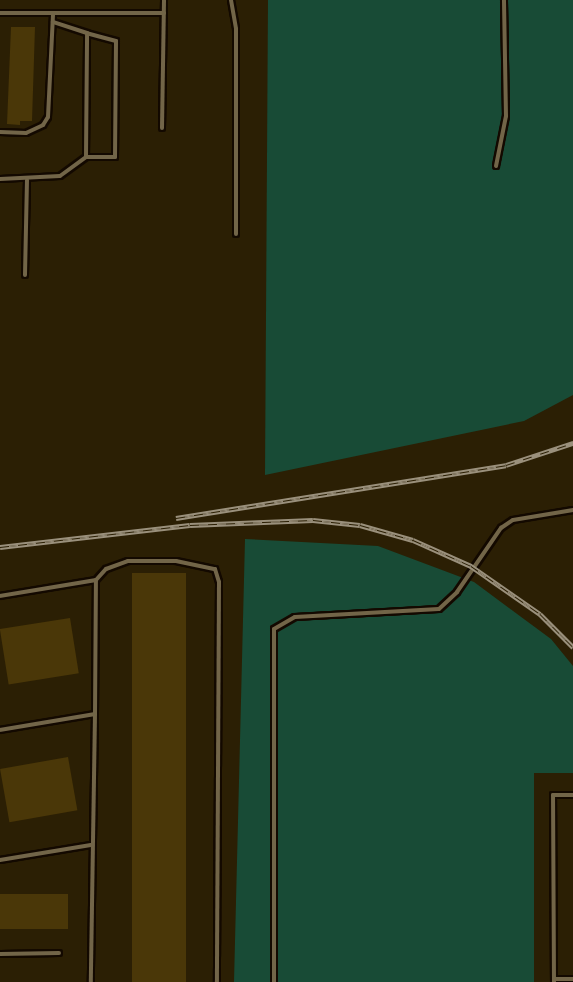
<!DOCTYPE html>
<style>
body{margin:0}
#map{position:relative;width:573px;height:982px;overflow:hidden;background:#2b1f04;font-family:"Alegreya Sans",sans-serif}
div>[style]{position:absolute}
.green>*{inset:0;background:#184b36}
.building>*{inset:0;background:#4a3708;transform-origin:0 0}
.roads{filter:drop-shadow(2px 0 #130900) drop-shadow(-2px 0 #130900) drop-shadow(0 2px #130900) drop-shadow(0 -2px #130900)}
.service>*{height:4px;margin:-2px;padding:0 2px;transform-origin:2px;border-radius:2px;background:#726548}
.rail>*{height:5px;margin-top:-2.5px;transform-origin:0;background:repeating-linear-gradient(90deg,#2b1f04 0 9px,#9a907c 0 18px);box-sizing:border-box;border-block:2px solid #9a907c}
span{translate:-50% -50%;white-space:nowrap;text-align:center;line-height:1.15;-webkit-text-stroke:6px #2b1f04;paint-order:stroke}
</style>
<div id="map">
<div class="green">
<i style="clip-path:polygon(268px 0,573px 0,573px 395px,524px 421px,265px 475px)"></i>
<i style="clip-path:polygon(245px 539px,378px 546px,474px 582px,551px 639px,573px 666px,573px 773px,534px 773px,534px 982px,234px 982px)"></i>
</div>
<div class="building">
<i style="clip-path:polygon(11px 27px,35px 27px,32px 121px,20px 121px,20px 125px,7px 124px)"></i>
<i style="left:186px;top:573px;width:409px;height:54px;rotate:90deg"></i>
<i style="left:70px;top:618px;width:56px;height:71px;rotate:81deg"></i>
<i style="left:68px;top:757px;width:54px;height:69px;rotate:80deg"></i>
<i style="left:0;top:894px;width:68px;height:35px"></i>
</div>
<div class="roads">
<div class="service">
<i style="left:231px;top:0;width:29px;rotate:80deg"></i>
<i style="left:236px;top:29px;width:205px;rotate:90deg"></i>
<i style="left:0;top:13px;width:164px"></i>
<i style="left:162px;top:128px;width:128px;rotate:-89.1deg"></i>
<i style="left:0;top:132px;width:26px;rotate:2deg"></i>
<i style="left:26px;top:133px;width:19px;rotate:-25deg"></i>
<i style="left:43px;top:125px;width:9px;rotate:-58deg"></i>
<i style="left:48px;top:117px;width:104px;rotate:-87.2deg"></i>
<i style="left:86px;top:157px;width:29px"></i>
<i style="left:115px;top:157px;width:116px;rotate:-89.5deg"></i>
<i style="left:116px;top:41px;width:30px;rotate:-165deg"></i>
<i style="left:496px;top:166px;width:51px;rotate:-78.7deg"></i>
<i style="left:506px;top:116px;width:116px;rotate:-91deg"></i>
<i style="left:0;top:179px;width:60px;rotate:-2.9deg"></i>
<i style="left:60px;top:176px;width:32px;rotate:-36deg"></i>
<i style="left:86px;top:157px;width:124px;rotate:-89.5deg"></i>
<i style="left:87px;top:33px;width:36px;rotate:-162deg"></i>
<i style="left:25px;top:275px;width:95px;rotate:-88.8deg"></i>
<i style="left:0;top:596px;width:97px;rotate:-9.5deg"></i>
<i style="left:95px;top:714px;width:134px;rotate:-89.6deg"></i>
<i style="left:96px;top:580px;width:15px;rotate:-48deg"></i>
<i style="left:106px;top:569px;width:23px;rotate:-20deg"></i>
<i style="left:128px;top:561px;width:48px"></i>
<i style="left:176px;top:561px;width:40px;rotate:12deg"></i>
<i style="left:215px;top:569px;width:14px;rotate:73deg"></i>
<i style="left:219px;top:582px;width:400px;rotate:90.3deg"></i>
<i style="left:0;top:730px;width:96px;rotate:-9.6deg"></i>
<i style="left:95px;top:714px;width:268px;rotate:90.9deg"></i>
<i style="left:0;top:860px;width:92px;rotate:-9.4deg"></i>
<i style="left:0;top:954px;width:59px;rotate:-1deg"></i>
<i style="left:554px;top:979px;width:19px"></i>
<i style="left:274px;top:982px;width:353px;rotate:-90deg"></i>
<i style="left:274px;top:629px;width:24px;rotate:-30deg"></i>
<i style="left:295px;top:617px;width:144px;rotate:-3.2deg"></i>
<i style="left:439px;top:609px;width:25px;rotate:-43deg"></i>
<i style="left:457px;top:592px;width:78px;rotate:-55.5deg"></i>
<i style="left:501px;top:528px;width:14px;rotate:-34deg"></i>
<i style="left:513px;top:520px;width:61px;rotate:-9.5deg"></i>
<i style="left:554px;top:982px;width:187px;rotate:-90.3deg"></i>
<i style="left:553px;top:795px;width:20px"></i>
</div>
</div>
<div class="rail">
<i style="left:176px;top:518px;width:334px;rotate:-9.1deg"></i>
<i style="left:506px;top:465px;width:71px;rotate:-18.2deg"></i>
<i style="left:0;top:547px;width:191px;rotate:-6.6deg"></i>
<i style="left:190px;top:525px;width:123px;rotate:-2.3deg"></i>
<i style="left:313px;top:520px;width:47px;rotate:6.1deg"></i>
<i style="left:360px;top:525px;width:55px;rotate:15.8deg"></i>
<i style="left:413px;top:540px;width:64px;rotate:24.1deg"></i>
<i style="left:471px;top:566px;width:84px;rotate:34.8deg"></i>
<i style="left:540px;top:614px;width:47px;rotate:45deg"></i>
</div>
</div>
